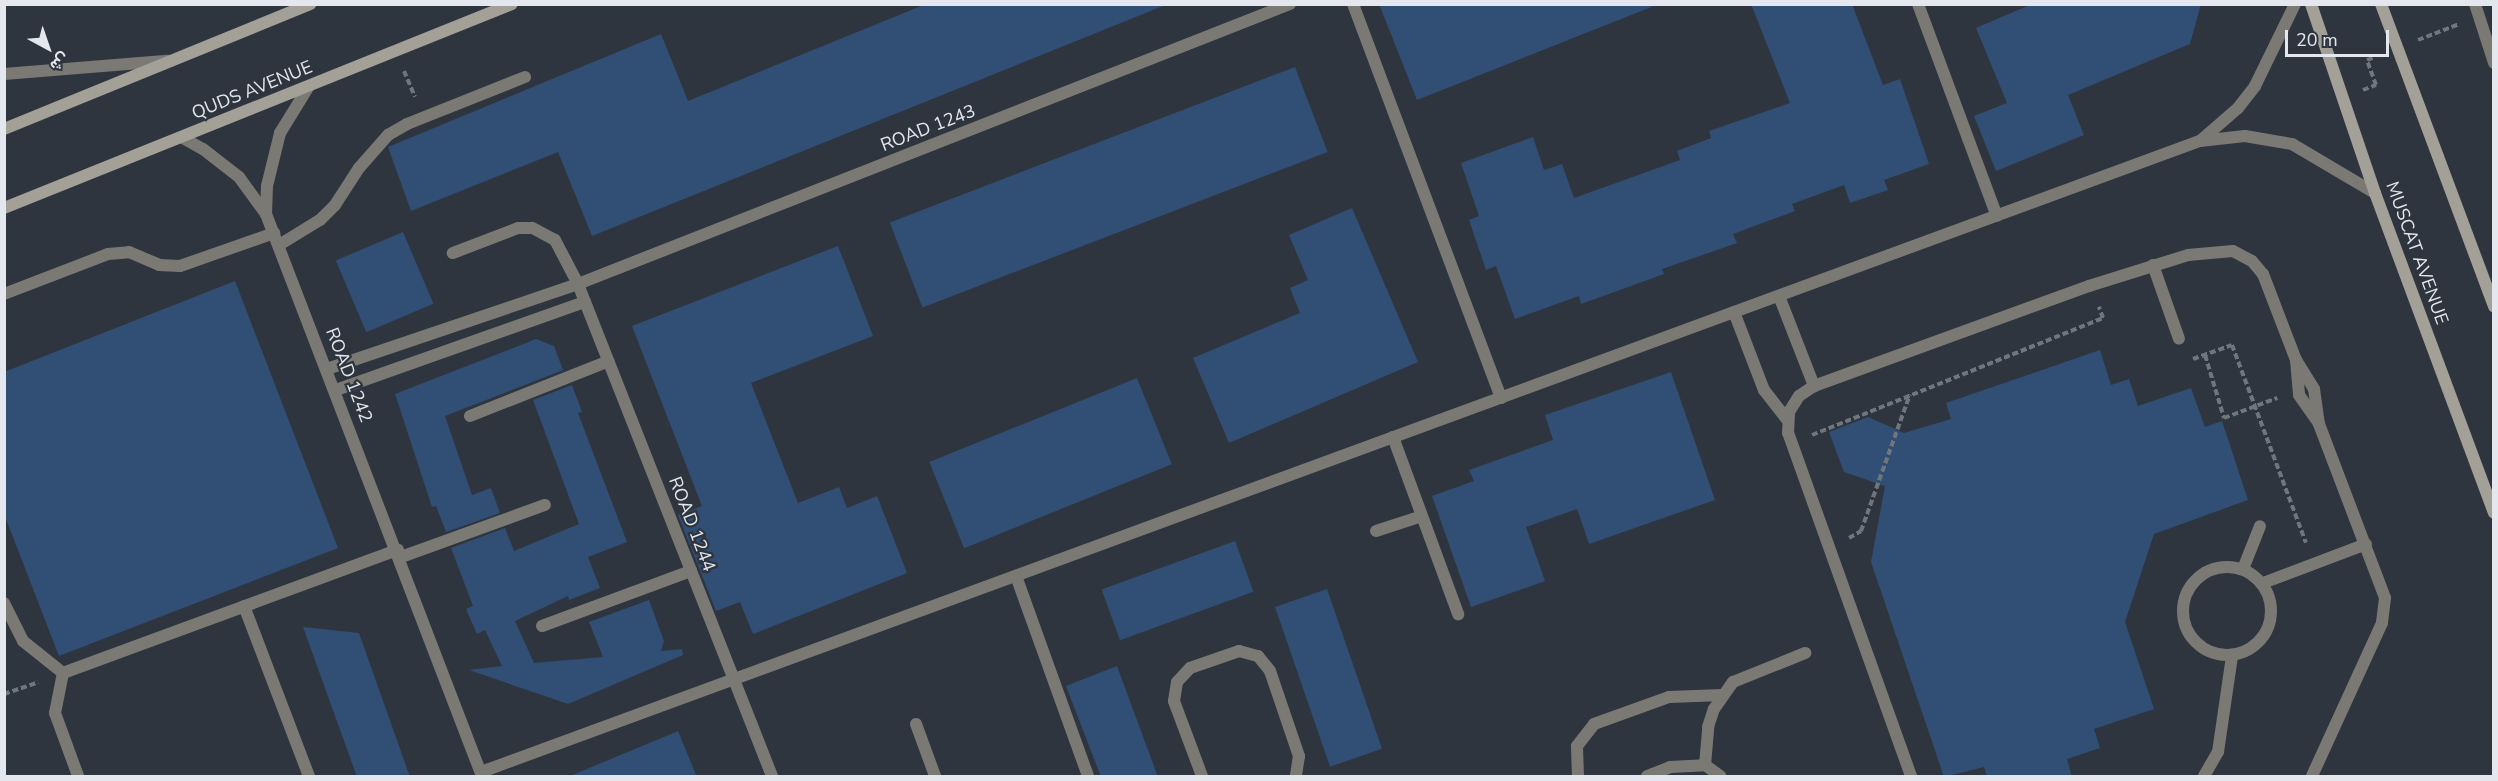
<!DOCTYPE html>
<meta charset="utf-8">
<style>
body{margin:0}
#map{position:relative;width:2498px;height:781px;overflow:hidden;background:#2f353e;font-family:"Nunito Sans",Vazirmatn,sans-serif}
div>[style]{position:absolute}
.building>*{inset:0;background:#314e74;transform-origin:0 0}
.path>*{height:4px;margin-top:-2px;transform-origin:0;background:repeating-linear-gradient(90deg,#70767e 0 6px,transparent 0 9px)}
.lane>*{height:12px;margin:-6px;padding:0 6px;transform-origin:6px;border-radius:6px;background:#7b7974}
.lane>.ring{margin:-6px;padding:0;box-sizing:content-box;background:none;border:12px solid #7b7974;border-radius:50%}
.street>*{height:12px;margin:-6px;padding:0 6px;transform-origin:6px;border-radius:6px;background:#7b7974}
.secondary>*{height:12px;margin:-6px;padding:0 6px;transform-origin:6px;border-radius:6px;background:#a3a098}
span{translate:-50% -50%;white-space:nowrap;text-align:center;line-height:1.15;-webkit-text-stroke:4.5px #2f353e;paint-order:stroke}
.street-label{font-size:18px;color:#e4e8ee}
.frame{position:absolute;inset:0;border:6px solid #e4e8ee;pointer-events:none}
.north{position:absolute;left:18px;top:18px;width:60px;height:60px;-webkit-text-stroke:4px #2f353e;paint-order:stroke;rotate:140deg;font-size:16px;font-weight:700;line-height:24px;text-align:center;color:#e4e8ee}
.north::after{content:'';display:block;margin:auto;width:21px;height:27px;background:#e4e8ee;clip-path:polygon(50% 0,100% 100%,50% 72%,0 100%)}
.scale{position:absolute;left:2285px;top:30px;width:104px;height:27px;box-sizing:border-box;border:3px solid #e4e8ee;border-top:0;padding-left:8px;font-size:18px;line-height:21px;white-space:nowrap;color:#e4e8ee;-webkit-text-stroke:4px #2f353e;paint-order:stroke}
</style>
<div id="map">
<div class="building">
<i style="clip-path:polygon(926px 4px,1163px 6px,592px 236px,558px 152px,411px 211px,388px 147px,661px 34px,688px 101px)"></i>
<i style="clip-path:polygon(1379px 4px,1654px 4px,1654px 6px,1417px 100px)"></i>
<i style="clip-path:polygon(1751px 4px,1852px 4px,1883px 85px,1900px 79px,1929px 164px,1884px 180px,1888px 190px,1850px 203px,1844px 185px,1792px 204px,1795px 211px,1733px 234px,1737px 243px,1662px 269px,1664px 274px,1581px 304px,1579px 296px,1515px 319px,1496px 266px,1486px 270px,1469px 220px,1479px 216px,1461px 163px,1533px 137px,1544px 170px,1562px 164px,1574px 198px,1680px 160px,1677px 151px,1711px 138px,1709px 131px,1790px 103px)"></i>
<i style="clip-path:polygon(2032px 4px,2201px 4px,2190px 44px,2068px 95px,2084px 135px,1996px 171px,1974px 116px,2007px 103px,1976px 28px)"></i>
<i style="left:1295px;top:67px;width:91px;height:434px;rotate:69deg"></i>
<i style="clip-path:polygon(1352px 208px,1418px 362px,1229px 443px,1193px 358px,1300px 313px,1290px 288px,1308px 280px,1289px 235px)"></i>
<i style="left:403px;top:232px;width:78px;height:73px;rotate:67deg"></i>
<i style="clip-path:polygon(838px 246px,873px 336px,751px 383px,798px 503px,839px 487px,847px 508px,877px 496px,907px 573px,753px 634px,740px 602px,716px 611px,678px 515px,702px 506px,632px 326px)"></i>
<i style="clip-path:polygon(235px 281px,338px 548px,59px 656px,4px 514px,4px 372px)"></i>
<i style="clip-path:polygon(536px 339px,554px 346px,563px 370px,445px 416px,472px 495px,491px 488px,500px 513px,446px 532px,436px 506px,432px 507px,395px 394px)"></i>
<i style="clip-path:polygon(2100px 350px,2111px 385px,2129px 379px,2138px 406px,2191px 388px,2205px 427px,2222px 421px,2248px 500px,2154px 534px,2125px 622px,2154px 709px,2094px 729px,2100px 748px,2067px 759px,2072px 777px,1987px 777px,1984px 767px,1944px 777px,1871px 562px,1885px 486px,1844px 472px,1829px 432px,1868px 417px,1904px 433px,1951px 419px,1946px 403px)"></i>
<i style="clip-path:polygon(1671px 372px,1715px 500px,1589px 544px,1577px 509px,1526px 527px,1545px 581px,1471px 607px,1432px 496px,1474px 481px,1469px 470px,1553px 440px,1545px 415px)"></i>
<i style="left:1137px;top:378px;width:93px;height:224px;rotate:68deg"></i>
<i style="clip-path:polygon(572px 385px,582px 412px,578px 413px,627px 542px,588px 557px,600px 588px,569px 600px,568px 596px,515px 621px,534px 663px,603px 657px,589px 622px,649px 600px,664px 641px,661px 651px,682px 649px,683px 655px,568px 704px,469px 670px,502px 666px,485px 630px,477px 634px,466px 609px,473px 606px,451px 548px,505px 528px,514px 551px,579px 524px,533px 400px)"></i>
<i style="left:1235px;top:541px;width:54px;height:142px;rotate:70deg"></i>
<i style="left:1327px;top:589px;width:169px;height:55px;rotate:71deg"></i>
<i style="clip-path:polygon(303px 627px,359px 633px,410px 777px,357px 777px)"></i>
<i style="clip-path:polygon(1117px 666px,1158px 777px,1101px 777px,1066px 686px)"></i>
<i style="clip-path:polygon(678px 731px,697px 777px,570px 777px,570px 776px)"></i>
</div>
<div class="path">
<i style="left:2418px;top:40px;width:44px;rotate:-21.3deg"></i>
<i style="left:404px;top:71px;width:28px;rotate:67deg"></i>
<i style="left:2363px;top:90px;width:14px;rotate:-21deg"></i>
<i style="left:2376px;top:85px;width:27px;rotate:-110deg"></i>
<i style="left:2367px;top:60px;width:9px;rotate:-21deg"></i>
<i style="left:2205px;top:355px;width:66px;rotate:73.2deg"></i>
<i style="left:2224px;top:418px;width:57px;rotate:-20.7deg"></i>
<i style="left:2193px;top:359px;width:41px;rotate:-19.7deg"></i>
<i style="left:2232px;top:345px;width:211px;rotate:69.5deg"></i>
<i style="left:1812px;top:435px;width:314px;rotate:-21.9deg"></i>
<i style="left:2103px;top:318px;width:12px;rotate:-110deg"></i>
<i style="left:1849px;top:538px;width:14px;rotate:-30deg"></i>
<i style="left:1861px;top:531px;width:145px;rotate:-70.3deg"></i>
<i style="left:4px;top:694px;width:36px;rotate:-19deg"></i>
</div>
<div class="lane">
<i style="left:4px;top:74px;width:164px;rotate:-4.6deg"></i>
<i style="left:279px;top:245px;width:48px;rotate:-31.4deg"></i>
<i style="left:320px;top:220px;width:21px;rotate:-45deg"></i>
<i style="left:335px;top:205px;width:44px;rotate:-57deg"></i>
<i style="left:359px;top:168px;width:44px;rotate:-48.7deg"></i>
<i style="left:388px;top:135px;width:22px;rotate:-30deg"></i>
<i style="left:407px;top:124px;width:127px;rotate:-21.7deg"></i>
<i style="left:2153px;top:265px;width:78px;rotate:70.6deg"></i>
<i style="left:4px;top:294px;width:111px;rotate:-21deg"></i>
<i style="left:108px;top:254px;width:21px;rotate:-5deg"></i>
<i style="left:129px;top:252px;width:33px;rotate:23deg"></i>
<i style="left:159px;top:265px;width:21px;rotate:3deg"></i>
<i style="left:180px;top:266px;width:100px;rotate:-19.3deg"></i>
<i style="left:1779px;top:296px;width:97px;rotate:68.7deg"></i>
<i style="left:1734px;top:312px;width:84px;rotate:69deg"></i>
<i style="left:1764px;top:390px;width:39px;rotate:52deg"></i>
<i style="left:2296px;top:360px;width:35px;rotate:85deg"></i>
<i style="left:2299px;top:395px;width:35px;rotate:55deg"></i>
<i style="left:2319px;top:424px;width:186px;rotate:69.2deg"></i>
<i style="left:2385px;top:598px;width:25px;rotate:97deg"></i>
<i style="left:2382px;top:623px;width:168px;rotate:114.6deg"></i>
<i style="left:327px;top:369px;width:265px;rotate:-18.7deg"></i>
<i style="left:578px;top:284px;width:50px;rotate:-117.6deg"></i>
<i style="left:555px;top:240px;width:26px;rotate:-152deg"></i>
<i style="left:532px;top:228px;width:14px;rotate:180deg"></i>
<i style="left:518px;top:228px;width:70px;rotate:159deg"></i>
<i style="left:336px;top:390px;width:264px;rotate:-19.5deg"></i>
<i style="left:470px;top:416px;width:149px;rotate:-21.6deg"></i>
<i style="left:1393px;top:437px;width:189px;rotate:69.8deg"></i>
<i style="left:1376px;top:531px;width:48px;rotate:-18.1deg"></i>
<i style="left:401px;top:557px;width:153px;rotate:-19.9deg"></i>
<i class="ring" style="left:2183px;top:567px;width:76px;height:76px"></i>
<i style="left:2243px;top:569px;width:46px;rotate:-68.4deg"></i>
<i style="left:2263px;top:583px;width:110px;rotate:-20.7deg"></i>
<i style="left:4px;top:603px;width:42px;rotate:63.4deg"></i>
<i style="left:23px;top:641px;width:51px;rotate:38.7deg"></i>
<i style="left:244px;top:606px;width:182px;rotate:69.1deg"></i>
<i style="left:542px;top:626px;width:159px;rotate:-20.3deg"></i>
<i style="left:63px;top:673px;width:357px;rotate:-20.2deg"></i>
<i style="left:63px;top:673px;width:41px;rotate:101.3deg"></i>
<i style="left:55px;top:713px;width:67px;rotate:69.9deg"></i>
<i style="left:916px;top:724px;width:55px;rotate:69.9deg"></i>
<i style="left:1705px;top:765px;width:38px;rotate:-85deg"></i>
<i style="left:1708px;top:727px;width:19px;rotate:-72deg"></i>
<i style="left:1714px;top:709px;width:33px;rotate:-55deg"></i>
<i style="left:1733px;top:682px;width:78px;rotate:-21.9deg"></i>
<i style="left:1202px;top:776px;width:80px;rotate:-110.5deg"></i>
<i style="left:1174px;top:701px;width:19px;rotate:-81deg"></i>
<i style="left:1177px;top:682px;width:19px;rotate:-47deg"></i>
<i style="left:1190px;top:668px;width:52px;rotate:-19.1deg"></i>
<i style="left:1239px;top:651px;width:20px;rotate:15deg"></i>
<i style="left:1258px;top:656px;width:19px;rotate:51deg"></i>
<i style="left:1270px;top:671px;width:90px;rotate:71.2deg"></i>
<i style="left:1299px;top:756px;width:20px;rotate:99deg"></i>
<i style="left:1578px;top:776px;width:30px;rotate:-92deg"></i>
<i style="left:1577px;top:746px;width:28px;rotate:-52deg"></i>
<i style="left:1594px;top:724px;width:80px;rotate:-19.8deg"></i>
<i style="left:1669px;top:697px;width:54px;rotate:-2.1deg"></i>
<i style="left:1647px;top:776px;width:25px;rotate:-21deg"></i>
<i style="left:1670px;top:767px;width:35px;rotate:-3deg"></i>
<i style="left:1705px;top:765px;width:19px;rotate:36deg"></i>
<i style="left:1911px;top:776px;width:364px;rotate:-109.7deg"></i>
<i style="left:1788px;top:433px;width:21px;rotate:-87deg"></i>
<i style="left:1789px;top:412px;width:19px;rotate:-58deg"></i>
<i style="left:1799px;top:396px;width:18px;rotate:-34deg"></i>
<i style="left:1814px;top:386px;width:293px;rotate:-20deg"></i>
<i style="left:2089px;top:286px;width:104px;rotate:-17.4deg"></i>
<i style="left:2188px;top:255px;width:45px;rotate:-5.1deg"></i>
<i style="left:2233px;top:251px;width:21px;rotate:28deg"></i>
<i style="left:2252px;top:261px;width:17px;rotate:50deg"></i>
<i style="left:2263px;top:274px;width:92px;rotate:69deg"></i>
<i style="left:2296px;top:360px;width:34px;rotate:58deg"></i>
<i style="left:2314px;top:389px;width:35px;rotate:82deg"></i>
<i style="left:2204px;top:776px;width:28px;rotate:-60deg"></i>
<i style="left:2218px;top:752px;width:97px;rotate:-81.7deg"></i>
</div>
<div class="street">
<i style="left:1353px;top:4px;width:421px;rotate:69.4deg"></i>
<i style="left:1918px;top:4px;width:226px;rotate:69.6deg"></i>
<i style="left:2475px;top:4px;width:62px;rotate:72.1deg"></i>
<i style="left:183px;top:138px;width:23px;rotate:29deg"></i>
<i style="left:203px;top:149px;width:46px;rotate:37.9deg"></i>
<i style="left:239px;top:177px;width:46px;rotate:53.9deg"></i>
<i style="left:266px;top:214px;width:602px;rotate:68.98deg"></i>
<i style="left:2200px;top:141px;width:50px;rotate:-41deg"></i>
<i style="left:2238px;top:108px;width:28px;rotate:-52deg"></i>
<i style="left:2255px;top:86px;width:91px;rotate:-64deg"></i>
<i style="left:266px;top:214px;width:28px;rotate:-88deg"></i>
<i style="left:267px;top:186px;width:55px;rotate:-76.2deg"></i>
<i style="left:280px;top:133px;width:55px;rotate:-58.3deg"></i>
<i style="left:1016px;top:576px;width:213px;rotate:70.2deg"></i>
<i style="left:481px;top:772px;width:1831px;rotate:-20.16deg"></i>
<i style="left:2200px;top:141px;width:45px;rotate:-6.3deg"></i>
<i style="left:2245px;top:136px;width:48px;rotate:9.7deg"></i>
<i style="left:2292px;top:144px;width:96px;rotate:30.6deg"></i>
<i style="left:772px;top:776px;width:529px;rotate:-111.52deg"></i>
<i style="left:578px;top:284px;width:765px;rotate:-21.47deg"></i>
</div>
<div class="secondary">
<i style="left:2311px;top:4px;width:200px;rotate:71.3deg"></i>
<i style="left:2375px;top:193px;width:341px;rotate:69.6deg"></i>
<i style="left:2381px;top:4px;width:323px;rotate:69.5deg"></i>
<i style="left:4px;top:129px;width:331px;rotate:-22.2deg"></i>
<i style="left:4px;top:208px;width:547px;rotate:-21.88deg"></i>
</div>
<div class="street-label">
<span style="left:252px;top:90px;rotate:-22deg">QUDS AVENUE</span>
<span style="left:928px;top:128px;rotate:-21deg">ROAD 1243</span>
<span style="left:2417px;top:253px;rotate:70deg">MUSCAT AVENUE</span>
<span style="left:349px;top:375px;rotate:69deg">ROAD 1242</span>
<span style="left:692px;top:524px;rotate:69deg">ROAD 1244</span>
</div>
<div class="frame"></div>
<div class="north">ش</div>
<div class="scale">20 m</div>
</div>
